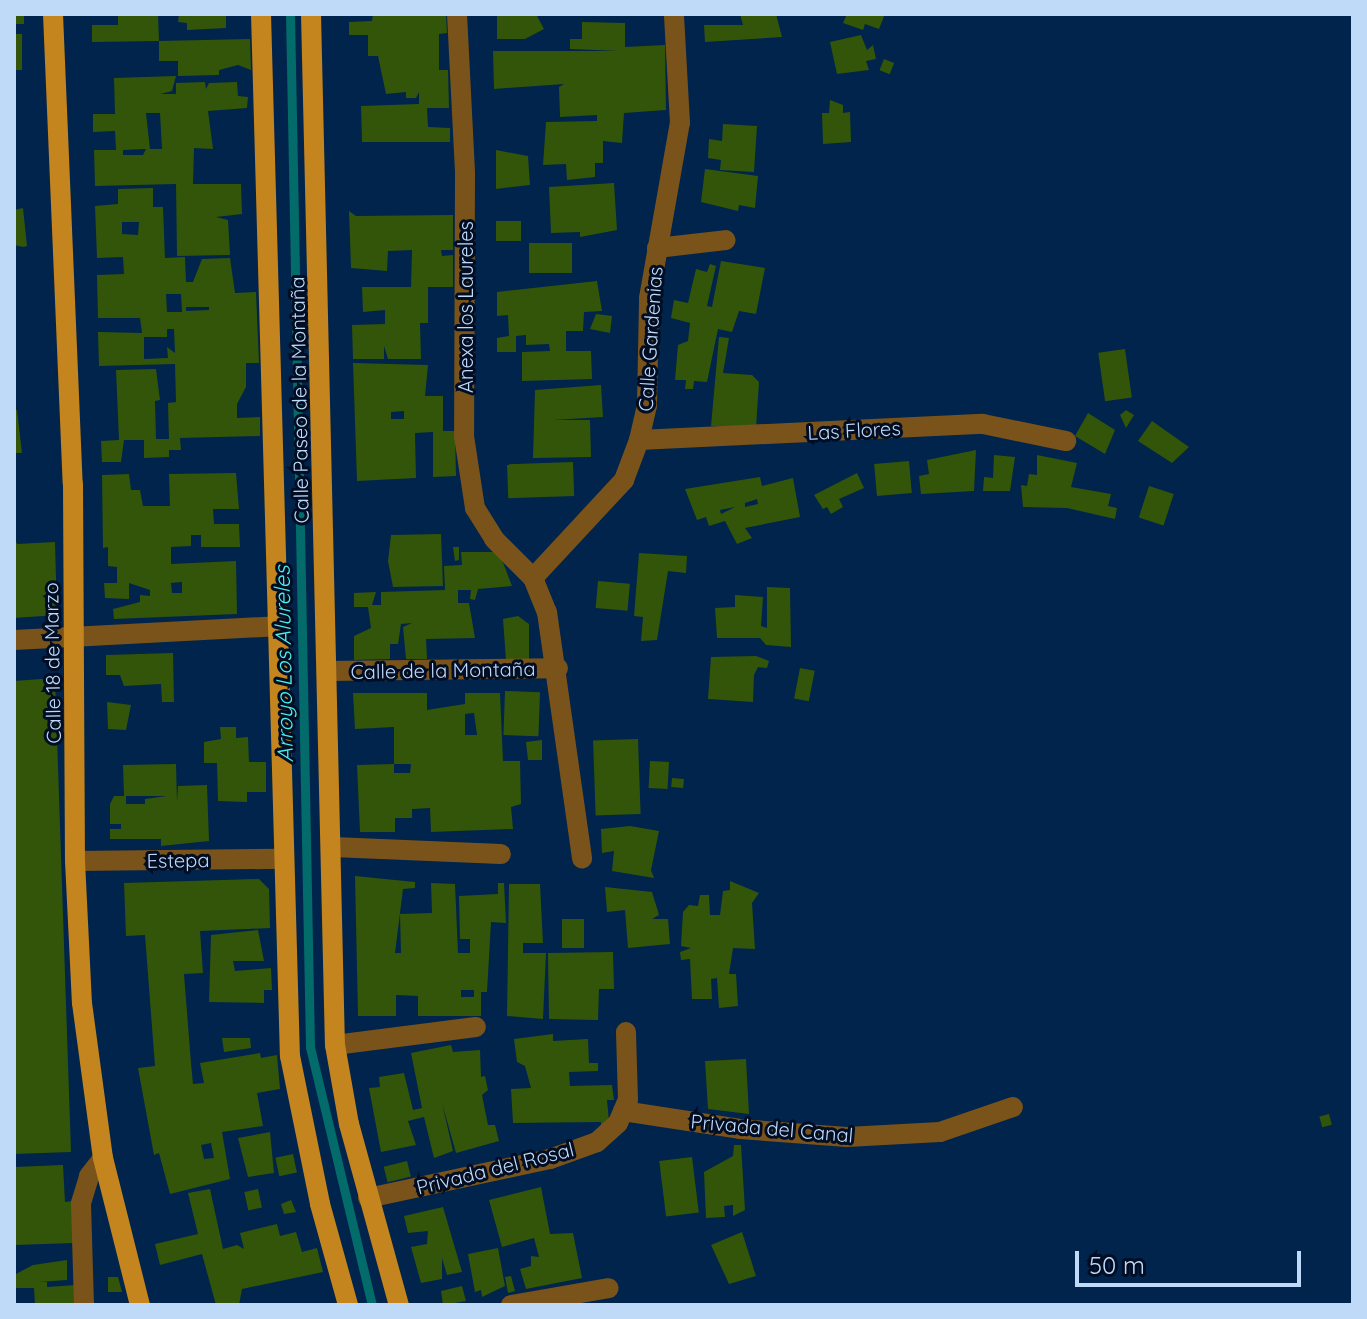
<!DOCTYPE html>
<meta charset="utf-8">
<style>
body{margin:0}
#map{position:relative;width:1367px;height:1319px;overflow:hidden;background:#00244b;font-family:Quicksand,sans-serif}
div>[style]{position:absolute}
.stream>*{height:9px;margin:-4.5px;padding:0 4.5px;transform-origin:4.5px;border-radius:4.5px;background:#036b69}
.building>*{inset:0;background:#325509;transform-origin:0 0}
.minor>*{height:20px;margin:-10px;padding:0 10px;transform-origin:10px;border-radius:10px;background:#7a531a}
.major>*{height:20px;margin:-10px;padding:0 10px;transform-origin:10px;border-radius:10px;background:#c4841e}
span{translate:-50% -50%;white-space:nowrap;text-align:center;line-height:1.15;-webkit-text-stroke:6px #000d23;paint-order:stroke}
.street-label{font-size:20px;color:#bfdaf9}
.water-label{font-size:22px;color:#4bf0eb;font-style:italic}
.frame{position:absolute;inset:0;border:16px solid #bfdaf9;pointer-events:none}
.scale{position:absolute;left:1075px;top:1251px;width:226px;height:36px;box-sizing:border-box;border:4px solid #bfdaf9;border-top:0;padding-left:10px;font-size:24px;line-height:28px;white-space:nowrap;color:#bfdaf9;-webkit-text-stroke:6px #000d23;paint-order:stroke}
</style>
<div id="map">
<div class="stream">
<i style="left:290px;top:14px;width:1033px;rotate:88.89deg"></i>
<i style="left:310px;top:1047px;width:265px;rotate:76.5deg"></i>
</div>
<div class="building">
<i style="left:14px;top:14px;width:10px;height:10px"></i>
<i style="clip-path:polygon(118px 14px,158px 14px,159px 41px,92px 42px,92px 25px,118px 25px)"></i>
<i style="clip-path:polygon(179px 14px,226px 14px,226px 28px,187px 30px,187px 23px,178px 22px)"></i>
<i style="clip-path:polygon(373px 14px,446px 14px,447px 33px,439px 34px,439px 70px,448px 70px,449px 108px,427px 108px,428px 127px,450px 128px,450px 142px,362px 142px,361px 106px,419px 104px,419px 92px,416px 98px,406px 98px,406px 92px,386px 94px,378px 56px,368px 56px,368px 35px,349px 35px,349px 22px,372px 21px)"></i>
<i style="clip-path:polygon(497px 14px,536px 14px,544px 29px,525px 39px,497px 39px)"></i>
<i style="clip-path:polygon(740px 14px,776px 14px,782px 37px,705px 42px,704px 25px,743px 25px)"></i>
<i style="clip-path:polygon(847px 14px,885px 14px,879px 29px,865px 24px,863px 30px,843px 23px)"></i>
<i style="clip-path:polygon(582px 22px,625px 23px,625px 47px,665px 45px,666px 110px,624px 113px,622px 143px,603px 141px,603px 163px,595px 163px,595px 177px,567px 180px,566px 164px,543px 165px,546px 122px,597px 121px,597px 115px,560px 117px,559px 87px,564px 84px,494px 89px,493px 51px,619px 51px,570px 49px,570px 39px,582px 39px)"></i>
<i style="left:14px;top:34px;width:8px;height:36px"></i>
<i style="clip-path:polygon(861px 35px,867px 50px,873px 45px,876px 59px,866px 61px,869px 70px,837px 74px,830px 42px)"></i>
<i style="clip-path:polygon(250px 39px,251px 70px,238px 65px,219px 70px,219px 75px,178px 76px,178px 61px,159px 61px,159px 41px)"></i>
<i style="left:884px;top:59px;width:11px;height:12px;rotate:22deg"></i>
<i style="clip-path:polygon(evenodd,176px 76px,172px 91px,160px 94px,176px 94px,176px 83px,205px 82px,206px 89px,209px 83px,237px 82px,238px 96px,248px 97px,247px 108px,208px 111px,213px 149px,194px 148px,193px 184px,241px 184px,242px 214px,216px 217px,228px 220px,230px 255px,177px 256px,176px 184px,95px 186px,94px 150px,116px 150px,115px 131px,93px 132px,93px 114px,115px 114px,114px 78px,176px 76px,146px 113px,160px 113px,162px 149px,150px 149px,146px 113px,176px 76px,146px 149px,143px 155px,123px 155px,123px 150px,146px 149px)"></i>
<i style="clip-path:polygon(830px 100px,843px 105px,843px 113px,850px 112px,851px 142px,823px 144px,822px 113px,829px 113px)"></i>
<i style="clip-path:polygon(723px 124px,757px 126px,754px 172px,720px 170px,721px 160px,708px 158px,709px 139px,722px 141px)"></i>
<i style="clip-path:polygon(496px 150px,528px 156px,530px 185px,496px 189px)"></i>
<i style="clip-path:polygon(705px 169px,758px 176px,755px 208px,739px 205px,738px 211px,701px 202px)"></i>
<i style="clip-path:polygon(614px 183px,617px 230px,580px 237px,580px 232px,551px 233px,549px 187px)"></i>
<i style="clip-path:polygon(evenodd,153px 188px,153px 207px,163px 207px,165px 258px,185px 257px,186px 282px,193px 282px,202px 259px,230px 258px,235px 293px,256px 292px,259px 363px,246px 363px,246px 387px,237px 404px,237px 418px,260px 417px,260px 436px,180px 438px,181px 450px,169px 450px,169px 457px,144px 458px,144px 440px,124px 440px,121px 462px,102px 462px,101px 441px,119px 440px,116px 370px,156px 369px,160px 400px,155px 401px,156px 439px,169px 439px,168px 403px,176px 402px,175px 364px,99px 366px,98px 332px,142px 333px,140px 318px,98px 318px,97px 275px,124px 274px,123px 257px,97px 258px,95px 206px,118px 204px,118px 189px,153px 188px,122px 222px,139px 222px,138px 235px,122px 234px,122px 222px,153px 188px,166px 294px,181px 294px,182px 312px,167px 312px,166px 294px,153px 188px,186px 307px,209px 307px,209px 310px,186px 311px,186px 307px,153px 188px,167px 329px,174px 329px,175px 353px,167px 347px,168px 358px,144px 359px,144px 337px,167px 337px,167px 329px)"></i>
<i style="clip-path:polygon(23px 208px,27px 246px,23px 247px,14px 245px,14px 210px)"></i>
<i style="clip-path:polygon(349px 211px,356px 216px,453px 215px,453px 250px,441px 250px,442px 256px,453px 255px,453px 287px,428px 287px,428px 323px,420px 323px,421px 359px,388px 359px,384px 346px,384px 359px,353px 359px,352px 325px,385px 324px,385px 310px,363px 312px,362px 287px,411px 287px,412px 250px,388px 251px,387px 271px,351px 268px)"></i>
<i style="left:496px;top:221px;width:25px;height:20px"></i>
<i style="left:529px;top:243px;width:43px;height:30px"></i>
<i style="clip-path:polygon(721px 261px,765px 268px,756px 314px,739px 311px,732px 332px,718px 329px,707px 382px,694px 381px,693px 389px,685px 389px,686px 380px,675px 380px,678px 345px,688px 341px,690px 323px,671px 318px,674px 300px,688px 303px,696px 269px,707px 272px,710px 264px,716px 266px,707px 306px,712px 307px)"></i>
<i style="clip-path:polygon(597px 281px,602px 311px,584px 312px,583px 331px,566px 331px,566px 351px,591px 351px,592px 379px,522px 381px,522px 352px,550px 351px,549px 344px,526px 345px,526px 335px,516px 336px,516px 352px,497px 352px,497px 338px,509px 336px,508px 315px,497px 316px,497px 292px)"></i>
<i style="clip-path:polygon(596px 314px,612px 316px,610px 333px,590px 329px)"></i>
<i style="clip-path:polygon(719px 337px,729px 338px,723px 373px,752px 375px,759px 382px,756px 428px,711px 426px)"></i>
<i style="left:1125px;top:349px;width:49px;height:27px;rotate:82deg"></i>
<i style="clip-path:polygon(evenodd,353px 363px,428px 365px,425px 396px,443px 396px,443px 431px,455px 431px,456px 476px,433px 477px,433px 432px,415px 433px,416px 478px,357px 481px,353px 363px,404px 411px,404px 419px,391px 419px,391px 412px,404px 411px)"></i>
<i style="clip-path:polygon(601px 385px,603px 417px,553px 420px,590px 420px,591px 457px,533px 458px,535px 390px)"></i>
<i style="clip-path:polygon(14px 410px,17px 410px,22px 453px,14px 453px)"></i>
<i style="clip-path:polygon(1126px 410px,1134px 415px,1126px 428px,1120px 415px)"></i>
<i style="clip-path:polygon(1088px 413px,1115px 430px,1105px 454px,1075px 436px)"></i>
<i style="clip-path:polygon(1152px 421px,1189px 447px,1172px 463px,1138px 441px)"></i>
<i style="clip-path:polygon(976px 450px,974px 491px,921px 494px,919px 476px,929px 474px,927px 460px)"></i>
<i style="clip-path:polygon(994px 455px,1015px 457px,1010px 491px,983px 491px,984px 477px,993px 478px)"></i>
<i style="clip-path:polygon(1037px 455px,1077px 463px,1071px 487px,1111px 494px,1108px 506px,1117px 508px,1115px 519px,1067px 508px,1023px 507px,1021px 485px,1027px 486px,1029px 474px,1037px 475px)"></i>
<i style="left:909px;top:461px;width:32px;height:35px;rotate:85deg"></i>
<i style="left:573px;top:462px;width:34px;height:66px;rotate:88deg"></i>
<i style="clip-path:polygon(evenodd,236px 473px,239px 509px,213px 509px,214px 524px,239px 524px,240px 547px,201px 547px,201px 535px,191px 535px,191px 546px,171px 547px,171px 564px,236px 561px,237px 614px,114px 619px,113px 609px,140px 602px,140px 595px,150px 596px,150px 590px,129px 583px,129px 599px,105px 598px,104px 583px,117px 583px,117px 567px,108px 566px,108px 547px,103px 548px,102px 475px,129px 474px,131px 490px,140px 490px,143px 506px,170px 506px,169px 474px,236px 473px,182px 582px,182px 593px,172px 593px,171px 583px,182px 582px)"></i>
<i style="clip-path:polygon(857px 473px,864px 488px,839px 499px,843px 507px,831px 514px,827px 507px,823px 509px,814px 495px)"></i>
<i style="clip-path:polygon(evenodd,760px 477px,762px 486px,793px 478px,800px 517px,745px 528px,752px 538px,737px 544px,725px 521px,709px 526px,706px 517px,697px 520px,685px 489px,760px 477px,757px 499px,758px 504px,745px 507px,745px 503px,757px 499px,760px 477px,735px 507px,721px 514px,720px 510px,735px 507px)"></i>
<i style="left:1149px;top:486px;width:26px;height:33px;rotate:18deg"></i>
<i style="clip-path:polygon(441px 534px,443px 586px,393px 587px,388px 561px,391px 535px)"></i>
<i style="clip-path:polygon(14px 536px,17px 544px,55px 542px,57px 615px,14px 618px)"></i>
<i style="clip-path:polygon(453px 547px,459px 547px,459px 560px,455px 561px)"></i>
<i style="clip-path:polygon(461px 552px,499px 552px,512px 586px,478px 589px,475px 600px,470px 599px,471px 590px,458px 590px,458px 603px,469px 603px,475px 638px,426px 639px,427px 659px,406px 659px,403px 627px,412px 623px,401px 624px,398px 644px,390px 644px,390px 659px,354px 660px,354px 636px,371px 628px,368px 607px,354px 607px,354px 593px,376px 592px,372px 605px,381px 605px,381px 592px,445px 590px,444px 566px,462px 565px)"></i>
<i style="clip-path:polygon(639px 553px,687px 556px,686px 573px,668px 571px,657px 640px,641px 641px,643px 617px,634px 616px)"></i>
<i style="left:598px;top:581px;width:32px;height:27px;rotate:5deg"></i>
<i style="clip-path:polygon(767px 587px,790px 588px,791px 647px,766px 645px,760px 638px,717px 638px,715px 608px,735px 607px,735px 595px,763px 597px,761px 626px,767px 628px)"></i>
<i style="clip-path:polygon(518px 616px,529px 624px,529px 666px,506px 660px,503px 619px)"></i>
<i style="clip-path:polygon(173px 653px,174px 702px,162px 702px,161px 684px,124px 686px,120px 675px,106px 675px,106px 655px)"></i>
<i style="clip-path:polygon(756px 656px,769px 661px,767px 668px,758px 667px,754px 675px,753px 702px,708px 699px,711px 657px)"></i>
<i style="left:800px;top:668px;width:15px;height:31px;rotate:11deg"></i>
<i style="clip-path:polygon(55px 678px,71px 1152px,14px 1154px,14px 681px)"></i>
<i style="left:505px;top:691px;width:35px;height:44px;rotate:2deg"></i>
<i style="clip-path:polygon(evenodd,353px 693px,427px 693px,427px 710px,465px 704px,465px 693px,500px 693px,503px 761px,520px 761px,521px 804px,511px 807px,513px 829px,431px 832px,430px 808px,412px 809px,412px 818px,395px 818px,395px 832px,360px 832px,357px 765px,394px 764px,394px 727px,355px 729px,353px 693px,474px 713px,477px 735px,465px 735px,465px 714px,474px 713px,353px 693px,394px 764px,411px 764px,410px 773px,394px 773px,394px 764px)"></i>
<i style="clip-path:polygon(107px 702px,131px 705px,126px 730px,108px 729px)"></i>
<i style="clip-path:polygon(220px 727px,236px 727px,236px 738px,248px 737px,249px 762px,266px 762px,266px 792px,247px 792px,247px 802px,218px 801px,217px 763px,204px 763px,204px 742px,221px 739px)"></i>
<i style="left:638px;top:739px;width:75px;height:45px;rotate:88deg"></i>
<i style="clip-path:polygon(542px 740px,542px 760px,528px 760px,526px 742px)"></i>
<i style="left:650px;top:761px;width:19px;height:27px;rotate:3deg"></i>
<i style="clip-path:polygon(evenodd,176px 764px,177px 802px,178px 786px,207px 785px,209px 841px,161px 846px,161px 839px,110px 839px,110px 829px,121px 829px,121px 824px,110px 824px,110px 804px,114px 796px,124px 796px,123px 765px,176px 764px,126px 796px,167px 796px,145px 799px,145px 804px,126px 804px,126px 796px)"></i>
<i style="left:672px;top:778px;width:12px;height:9px;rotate:5deg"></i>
<i style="clip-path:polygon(630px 826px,659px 831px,651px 870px,654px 878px,612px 871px,614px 851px,602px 853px,601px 829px)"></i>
<i style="clip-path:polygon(evenodd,355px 876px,415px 882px,415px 888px,403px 889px,395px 953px,401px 953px,400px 914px,432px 913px,431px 883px,455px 884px,458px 953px,470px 953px,470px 939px,460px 939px,459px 896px,498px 894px,498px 883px,504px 883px,506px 923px,491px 922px,487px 992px,481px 992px,481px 1016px,418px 1016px,418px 996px,396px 995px,396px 1016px,358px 1016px,355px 876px,461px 990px,474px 990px,474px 997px,461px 997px,461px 990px)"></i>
<i style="clip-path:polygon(evenodd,259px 879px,269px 889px,270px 928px,200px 931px,203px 973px,184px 974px,191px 1063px,193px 1084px,204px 1083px,200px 1063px,260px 1053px,261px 1058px,277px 1055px,280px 1089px,257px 1093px,263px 1126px,222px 1132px,230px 1179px,170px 1194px,159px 1153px,154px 1155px,138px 1068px,155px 1066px,145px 935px,126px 936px,124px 883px,259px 879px,211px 1143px,214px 1158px,204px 1159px,201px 1145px,211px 1143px)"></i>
<i style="clip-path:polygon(730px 881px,759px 893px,752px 903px,755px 949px,733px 948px,729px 974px,736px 974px,738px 1006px,719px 1008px,717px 978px,711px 979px,712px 999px,692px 999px,690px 959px,681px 960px,680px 952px,691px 948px,681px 946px,683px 912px,689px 905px,698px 906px,700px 895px,709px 895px,710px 915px,720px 915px,723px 891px,730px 890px)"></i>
<i style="clip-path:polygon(509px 884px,540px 884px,543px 943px,523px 943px,523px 953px,546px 953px,543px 1019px,507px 1016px)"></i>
<i style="clip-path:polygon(605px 887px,652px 892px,659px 915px,652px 919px,668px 919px,670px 944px,628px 948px,625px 910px,607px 912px)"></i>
<i style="left:562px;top:919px;width:22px;height:29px"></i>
<i style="clip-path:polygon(258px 930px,264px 961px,233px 961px,235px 971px,271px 968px,272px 990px,264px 990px,264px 1003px,209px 1002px,211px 935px)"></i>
<i style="clip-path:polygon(613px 952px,614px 989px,599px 989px,598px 1020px,549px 1019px,548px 953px)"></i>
<i style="clip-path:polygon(553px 1034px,553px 1041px,588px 1039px,589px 1063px,598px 1063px,598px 1071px,569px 1072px,570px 1086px,612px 1085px,614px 1100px,607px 1100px,609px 1121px,601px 1130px,601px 1122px,513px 1123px,511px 1089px,531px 1088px,525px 1066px,517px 1062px,514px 1039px)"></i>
<i style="clip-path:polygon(222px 1038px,250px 1038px,251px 1048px,224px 1052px)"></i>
<i style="clip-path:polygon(451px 1045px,453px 1052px,480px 1050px,481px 1077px,485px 1076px,488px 1090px,482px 1095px,488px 1125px,495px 1125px,499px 1141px,456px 1153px,442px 1103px,453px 1151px,434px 1158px,424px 1117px,408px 1121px,416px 1145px,381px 1152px,369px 1088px,380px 1087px,379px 1077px,404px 1073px,413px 1110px,422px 1108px,411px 1053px)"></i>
<i style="clip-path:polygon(746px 1059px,749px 1114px,708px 1109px,705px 1061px)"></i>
<i style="left:1329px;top:1114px;width:11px;height:10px;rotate:75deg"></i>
<i style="clip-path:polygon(270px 1132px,274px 1173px,248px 1177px,238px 1138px)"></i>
<i style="clip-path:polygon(734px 1145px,741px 1145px,745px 1210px,733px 1216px,733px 1205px,724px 1206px,725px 1217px,706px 1218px,704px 1172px,733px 1156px)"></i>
<i style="left:293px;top:1154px;width:19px;height:18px;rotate:78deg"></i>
<i style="left:692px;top:1157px;width:56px;height:33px;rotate:83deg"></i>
<i style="left:407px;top:1161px;width:16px;height:24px;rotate:76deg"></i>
<i style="clip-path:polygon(63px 1165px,65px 1202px,73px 1201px,74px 1243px,15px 1245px,14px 1167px)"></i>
<i style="clip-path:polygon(541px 1187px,550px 1234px,573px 1233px,582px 1278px,526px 1289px,520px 1269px,531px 1266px,531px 1256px,539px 1257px,534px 1238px,502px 1247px,489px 1200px)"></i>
<i style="clip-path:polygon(210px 1189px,223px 1249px,237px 1245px,244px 1249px,240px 1233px,277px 1224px,280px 1236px,296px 1232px,302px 1252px,317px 1248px,323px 1272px,242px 1289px,239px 1305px,216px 1305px,202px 1254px,160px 1265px,155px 1244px,198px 1234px,188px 1193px)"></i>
<i style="left:258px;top:1189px;width:19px;height:14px;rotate:78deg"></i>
<i style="clip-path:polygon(291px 1200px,296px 1212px,284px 1214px,281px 1204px)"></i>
<i style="clip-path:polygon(443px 1207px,462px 1272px,447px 1275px,442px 1258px,442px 1279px,421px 1283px,411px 1247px,427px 1244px,428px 1231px,408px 1233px,404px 1216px)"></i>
<i style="clip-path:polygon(742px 1232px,756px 1276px,729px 1284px,711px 1245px)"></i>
<i style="clip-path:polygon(498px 1248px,505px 1286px,482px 1297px,481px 1290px,475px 1292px,468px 1254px)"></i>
<i style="clip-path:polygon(67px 1260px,67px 1280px,39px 1282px,47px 1282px,47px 1287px,76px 1285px,76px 1304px,35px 1305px,34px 1288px,14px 1288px,14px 1275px,33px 1265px)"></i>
<i style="clip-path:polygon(511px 1276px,515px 1291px,508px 1293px,505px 1277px)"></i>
<i style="clip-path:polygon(108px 1277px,118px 1277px,122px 1292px,108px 1292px)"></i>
<i style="clip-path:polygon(462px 1286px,466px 1301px,443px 1305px,441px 1291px)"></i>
</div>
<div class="minor">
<i style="left:457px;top:14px;width:160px;rotate:87.1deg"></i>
<i style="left:465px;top:174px;width:262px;rotate:90.2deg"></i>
<i style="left:464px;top:436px;width:73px;rotate:81.3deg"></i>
<i style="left:475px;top:508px;width:36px;rotate:58deg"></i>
<i style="left:494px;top:539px;width:55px;rotate:45deg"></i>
<i style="left:533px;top:578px;width:37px;rotate:68deg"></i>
<i style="left:547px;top:612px;width:249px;rotate:81.9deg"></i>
<i style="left:657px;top:248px;width:69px;rotate:-6.6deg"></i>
<i style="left:639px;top:440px;width:344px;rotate:-2.7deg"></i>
<i style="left:983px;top:424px;width:85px;rotate:11.6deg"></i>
<i style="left:533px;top:578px;width:134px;rotate:-47.1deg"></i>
<i style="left:624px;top:480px;width:43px;rotate:-69.4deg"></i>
<i style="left:639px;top:440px;width:36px;rotate:-77deg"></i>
<i style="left:647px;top:405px;width:107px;rotate:-88.9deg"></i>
<i style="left:649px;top:298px;width:178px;rotate:-80deg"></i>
<i style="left:680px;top:123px;width:109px;rotate:-93.2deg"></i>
<i style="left:14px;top:640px;width:263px;rotate:-3deg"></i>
<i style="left:328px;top:671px;width:230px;rotate:-0.7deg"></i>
<i style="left:333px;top:847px;width:168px;rotate:2.4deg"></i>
<i style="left:75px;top:861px;width:207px;rotate:-0.6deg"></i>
<i style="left:335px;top:1045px;width:142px;rotate:-7.3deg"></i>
<i style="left:623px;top:1111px;width:118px;rotate:8.7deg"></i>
<i style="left:740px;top:1129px;width:107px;rotate:4.3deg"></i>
<i style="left:847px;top:1137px;width:93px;rotate:-3.1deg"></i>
<i style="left:940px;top:1132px;width:77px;rotate:-18.9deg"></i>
<i style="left:368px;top:1198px;width:186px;rotate:-12.1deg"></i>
<i style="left:550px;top:1159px;width:50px;rotate:-19.9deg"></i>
<i style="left:597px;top:1142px;width:28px;rotate:-42deg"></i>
<i style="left:618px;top:1123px;width:25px;rotate:-67deg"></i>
<i style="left:628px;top:1100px;width:68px;rotate:-91.7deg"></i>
<i style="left:84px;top:1305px;width:102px;rotate:-91.7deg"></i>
<i style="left:81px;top:1203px;width:28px;rotate:-73deg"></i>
<i style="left:89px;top:1176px;width:23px;rotate:-52deg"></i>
<i style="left:511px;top:1305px;width:99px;rotate:-9.8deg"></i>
</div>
<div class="major">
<i style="left:53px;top:14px;width:470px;rotate:87.6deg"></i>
<i style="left:73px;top:484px;width:377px;rotate:89.7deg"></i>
<i style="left:75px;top:861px;width:142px;rotate:87.2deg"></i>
<i style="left:82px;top:1003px;width:156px;rotate:82.3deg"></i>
<i style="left:103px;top:1158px;width:152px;rotate:75.9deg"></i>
<i style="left:261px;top:14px;width:1042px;rotate:88.41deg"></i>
<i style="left:290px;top:1056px;width:151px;rotate:78.5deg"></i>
<i style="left:320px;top:1204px;width:105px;rotate:74.5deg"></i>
<i style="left:311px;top:14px;width:1031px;rotate:88.67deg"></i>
<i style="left:335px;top:1045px;width:80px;rotate:80deg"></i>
<i style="left:349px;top:1124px;width:188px;rotate:74.6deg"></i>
</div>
<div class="street-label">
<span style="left:465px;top:307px;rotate:-90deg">Anexa los Laureles</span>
<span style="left:650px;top:339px;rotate:-86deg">Calle Gardenias</span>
<span style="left:299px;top:400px;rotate:-91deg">Calle Paseo de la Montaña</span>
<span style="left:854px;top:430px;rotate:-3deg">Las Flores</span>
<span style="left:52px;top:663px;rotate:-91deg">Calle 18 de Marzo</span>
<span style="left:443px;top:670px;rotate:-1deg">Calle de la Montaña</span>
<span style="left:178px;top:860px;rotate:-1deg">Estepa</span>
<span style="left:772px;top:1128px;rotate:5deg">Privada del Canal</span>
<span style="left:495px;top:1168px;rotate:-14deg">Privada del Rosal</span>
</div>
<div class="water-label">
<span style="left:284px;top:664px;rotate:-91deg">Arroyo Los Alureles</span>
</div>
<div class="frame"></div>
<div class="scale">50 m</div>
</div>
